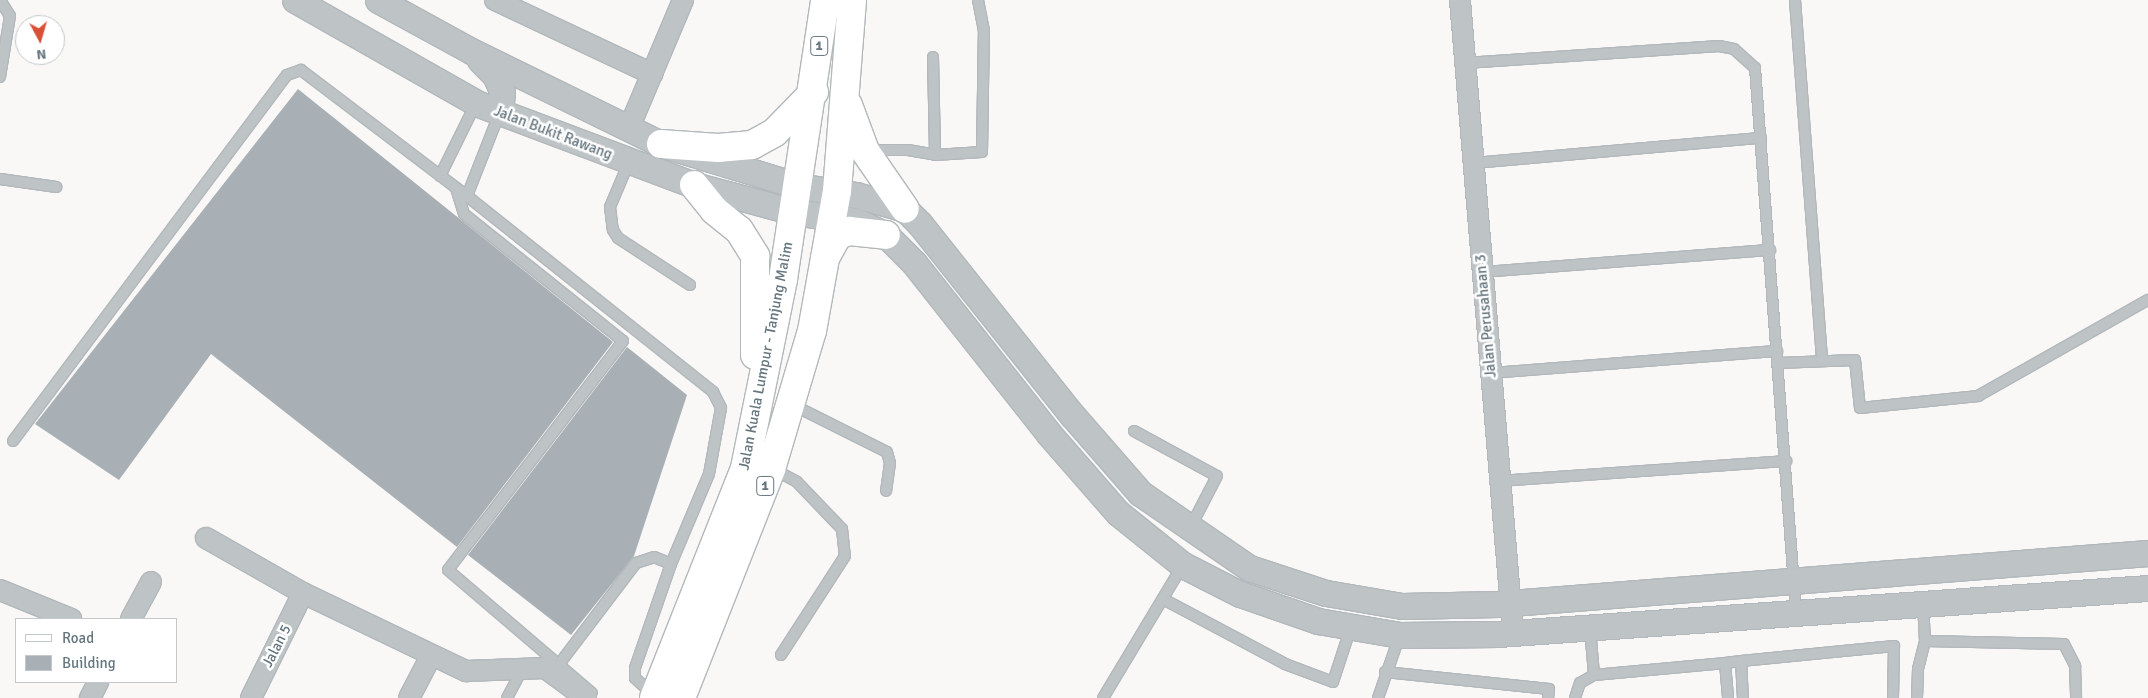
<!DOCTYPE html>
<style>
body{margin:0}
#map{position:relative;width:2148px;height:698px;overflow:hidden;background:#f9f8f6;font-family:Signika,sans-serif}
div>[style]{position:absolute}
.building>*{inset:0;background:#a8b0b5}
.roads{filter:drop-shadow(1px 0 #b2b8bb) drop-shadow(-1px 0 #b2b8bb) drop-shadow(0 1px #b2b8bb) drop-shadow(0 -1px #b2b8bb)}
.service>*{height:10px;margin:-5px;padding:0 5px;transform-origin:5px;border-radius:5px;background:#bec3c6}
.minor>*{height:20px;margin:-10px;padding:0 10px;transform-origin:10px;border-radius:10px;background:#bec3c6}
.tertiary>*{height:25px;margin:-12.5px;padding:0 12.5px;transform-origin:12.5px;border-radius:12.5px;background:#bec3c6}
.primary>*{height:28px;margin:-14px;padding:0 14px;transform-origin:14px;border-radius:14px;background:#fff}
span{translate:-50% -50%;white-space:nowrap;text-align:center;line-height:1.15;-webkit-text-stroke:5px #fff;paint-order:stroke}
.shield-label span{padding:1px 4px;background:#fff;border:1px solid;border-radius:4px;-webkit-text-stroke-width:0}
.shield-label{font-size:14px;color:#66767f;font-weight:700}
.street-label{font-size:15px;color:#66767f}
.legend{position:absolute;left:15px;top:618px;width:162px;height:65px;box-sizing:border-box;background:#fff;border:1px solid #c2c8cc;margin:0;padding:6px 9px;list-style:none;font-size:15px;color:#66767f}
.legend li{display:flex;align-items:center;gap:10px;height:25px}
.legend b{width:25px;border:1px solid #c2c8cc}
.north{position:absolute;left:15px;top:15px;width:50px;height:50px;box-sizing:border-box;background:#fff;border:1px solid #c2c8cc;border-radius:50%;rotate:174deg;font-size:14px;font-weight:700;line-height:20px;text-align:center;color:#66767f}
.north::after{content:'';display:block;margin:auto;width:18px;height:22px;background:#d85037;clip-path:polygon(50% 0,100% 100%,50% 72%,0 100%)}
</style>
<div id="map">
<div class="building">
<i style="clip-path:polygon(298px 89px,613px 342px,457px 547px,211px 354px,119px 480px,35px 424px)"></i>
<i style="clip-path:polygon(627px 347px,687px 395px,634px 556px,571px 635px,468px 555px)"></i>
</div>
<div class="roads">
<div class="service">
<i style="left:1795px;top:0;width:362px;rotate:85.7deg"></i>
<i style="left:933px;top:57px;width:98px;rotate:88.8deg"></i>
<i style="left:1465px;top:63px;width:255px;rotate:-3.8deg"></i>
<i style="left:1719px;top:46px;width:15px;rotate:11deg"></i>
<i style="left:1734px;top:49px;width:28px;rotate:42deg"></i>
<i style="left:1755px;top:68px;width:546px;rotate:85.69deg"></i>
<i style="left:0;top:77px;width:62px;rotate:-80.7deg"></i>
<i style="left:10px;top:16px;width:19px;rotate:-122deg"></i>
<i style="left:869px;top:150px;width:39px"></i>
<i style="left:908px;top:150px;width:27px;rotate:10deg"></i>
<i style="left:935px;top:155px;width:47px;rotate:-3.7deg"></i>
<i style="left:982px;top:152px;width:121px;rotate:-89.1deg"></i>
<i style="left:984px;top:31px;width:32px;rotate:-101deg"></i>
<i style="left:629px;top:162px;width:49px;rotate:112.9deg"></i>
<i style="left:610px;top:207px;width:23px;rotate:83deg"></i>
<i style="left:613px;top:230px;width:9px;rotate:58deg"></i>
<i style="left:618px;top:238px;width:86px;rotate:33.1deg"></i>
<i style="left:1473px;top:163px;width:289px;rotate:-5deg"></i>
<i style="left:440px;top:176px;width:81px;rotate:-63.7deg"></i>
<i style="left:0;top:179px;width:57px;rotate:8.1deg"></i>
<i style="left:456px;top:188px;width:27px;rotate:73deg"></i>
<i style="left:464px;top:214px;width:203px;rotate:38.6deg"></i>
<i style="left:623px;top:341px;width:288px;rotate:127.4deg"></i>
<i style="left:448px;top:570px;width:189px;rotate:40.5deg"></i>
<i style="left:467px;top:196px;width:90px;rotate:-68.6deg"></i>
<i style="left:1483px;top:272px;width:288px;rotate:-4.4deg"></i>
<i style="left:1778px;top:363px;width:77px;rotate:-2.2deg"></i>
<i style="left:1855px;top:360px;width:48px;rotate:84.1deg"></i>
<i style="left:1860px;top:408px;width:119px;rotate:-5.8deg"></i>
<i style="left:1978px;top:396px;width:195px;rotate:-29.5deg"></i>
<i style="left:1491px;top:373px;width:287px;rotate:-4.4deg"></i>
<i style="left:793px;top:405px;width:105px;rotate:26.6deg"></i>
<i style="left:887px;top:452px;width:11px;rotate:75deg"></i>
<i style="left:890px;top:463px;width:28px;rotate:98deg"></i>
<i style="left:1134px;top:431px;width:94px;rotate:28.5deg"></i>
<i style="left:1217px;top:476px;width:59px;rotate:117.4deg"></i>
<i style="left:13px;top:441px;width:457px;rotate:-53.2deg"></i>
<i style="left:287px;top:75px;width:15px;rotate:-20deg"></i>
<i style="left:301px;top:70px;width:208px;rotate:37.2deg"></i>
<i style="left:467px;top:196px;width:315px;rotate:38.5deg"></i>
<i style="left:713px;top:392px;width:18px;rotate:63deg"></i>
<i style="left:721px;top:408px;width:67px;rotate:100.3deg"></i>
<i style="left:709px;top:474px;width:98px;rotate:112.9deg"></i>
<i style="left:671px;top:564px;width:110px;rotate:109.1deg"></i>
<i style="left:635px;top:668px;width:10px;rotate:90deg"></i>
<i style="left:635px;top:678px;width:23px;rotate:43deg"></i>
<i style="left:773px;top:469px;width:27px;rotate:28deg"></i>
<i style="left:797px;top:482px;width:65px;rotate:46.2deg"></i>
<i style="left:842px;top:529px;width:27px;rotate:84deg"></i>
<i style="left:845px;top:556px;width:118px;rotate:122.9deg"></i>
<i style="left:1500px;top:481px;width:287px;rotate:-4deg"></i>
<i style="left:1163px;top:599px;width:138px;rotate:28deg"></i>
<i style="left:1285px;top:664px;width:51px;rotate:20.6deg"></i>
<i style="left:1333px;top:682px;width:58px;rotate:-71.9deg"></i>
<i style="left:1590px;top:628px;width:47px;rotate:85.1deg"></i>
<i style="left:1594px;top:675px;width:132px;rotate:-5.2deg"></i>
<i style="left:1725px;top:663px;width:35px;rotate:85deg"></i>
<i style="left:1925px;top:641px;width:139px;rotate:1.2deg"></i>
<i style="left:2064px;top:644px;width:25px;rotate:63deg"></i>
<i style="left:2075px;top:666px;width:32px;rotate:88deg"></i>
<i style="left:1741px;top:661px;width:154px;rotate:-5.6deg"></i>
<i style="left:1894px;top:646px;width:52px;rotate:91.1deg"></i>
<i style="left:560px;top:663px;width:126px;rotate:-52.8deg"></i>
<i style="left:636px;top:563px;width:19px;rotate:-18deg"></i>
<i style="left:654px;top:557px;width:18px;rotate:22deg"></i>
<i style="left:1725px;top:663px;width:16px;rotate:-7deg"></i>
<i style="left:1741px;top:661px;width:37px;rotate:87deg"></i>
<i style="left:1385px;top:672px;width:165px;rotate:5.9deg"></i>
<i style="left:1549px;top:689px;width:9px;rotate:96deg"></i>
<i style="left:507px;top:698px;width:32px;rotate:-62deg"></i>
<i style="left:1103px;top:698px;width:155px;rotate:-59deg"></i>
<i style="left:1378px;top:698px;width:67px;rotate:-70.8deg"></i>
<i style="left:1575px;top:698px;width:16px;rotate:-72deg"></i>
<i style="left:1580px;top:683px;width:16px;rotate:-30deg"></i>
<i style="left:1917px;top:698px;width:29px;rotate:-88deg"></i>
<i style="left:1918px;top:669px;width:29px;rotate:-76deg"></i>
<i style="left:1925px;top:641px;width:37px;rotate:-93deg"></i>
</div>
<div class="minor">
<i style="left:495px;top:0;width:174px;rotate:25.2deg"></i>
<i style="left:1460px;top:0;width:635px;rotate:85.21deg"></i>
<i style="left:629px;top:128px;width:139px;rotate:-67.1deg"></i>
<i style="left:206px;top:538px;width:112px;rotate:29.6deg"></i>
<i style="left:303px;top:593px;width:181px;rotate:25.6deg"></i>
<i style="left:466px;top:671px;width:79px;rotate:-2.2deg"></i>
<i style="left:545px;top:668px;width:51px;rotate:36.2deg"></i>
<i style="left:0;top:590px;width:77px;rotate:22.2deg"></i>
<i style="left:131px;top:619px;width:42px;rotate:-61.6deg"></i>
<i style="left:90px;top:698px;width:18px;rotate:-63deg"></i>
<i style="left:251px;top:698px;width:117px;rotate:-63.7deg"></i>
<i style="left:409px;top:698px;width:47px;rotate:-62.4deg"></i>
</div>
<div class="tertiary">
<i style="left:295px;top:0;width:208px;rotate:29.6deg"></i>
<i style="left:476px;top:103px;width:233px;rotate:20.6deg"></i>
<i style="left:694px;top:185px;width:104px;rotate:15.1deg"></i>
<i style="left:794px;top:212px;width:64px;rotate:8.1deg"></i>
<i style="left:857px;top:221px;width:32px;rotate:26deg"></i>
<i style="left:886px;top:235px;width:40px;rotate:45deg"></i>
<i style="left:914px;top:263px;width:218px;rotate:51.7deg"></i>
<i style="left:1049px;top:434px;width:105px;rotate:48.9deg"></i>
<i style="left:1118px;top:513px;width:83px;rotate:38.7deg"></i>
<i style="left:1183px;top:565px;width:64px;rotate:27deg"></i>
<i style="left:1240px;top:594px;width:83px;rotate:19.1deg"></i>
<i style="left:1318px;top:621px;width:83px;rotate:9.7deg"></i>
<i style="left:1400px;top:635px;width:98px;rotate:-0.6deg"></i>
<i style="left:1498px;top:634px;width:652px;rotate:-4.05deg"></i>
<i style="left:378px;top:0;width:106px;rotate:28.7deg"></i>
<i style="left:471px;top:51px;width:212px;rotate:26.1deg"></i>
<i style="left:661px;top:144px;width:143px;rotate:17deg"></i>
<i style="left:798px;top:186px;width:59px;rotate:8.8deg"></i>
<i style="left:856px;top:195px;width:51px;rotate:15.9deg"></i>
<i style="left:905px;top:209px;width:21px;rotate:45deg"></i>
<i style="left:920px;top:224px;width:244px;rotate:51.5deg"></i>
<i style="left:1072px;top:415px;width:103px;rotate:48.9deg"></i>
<i style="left:1140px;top:493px;width:132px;rotate:34.5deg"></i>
<i style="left:1249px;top:568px;width:81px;rotate:18deg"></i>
<i style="left:1326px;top:593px;width:77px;rotate:9.7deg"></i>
<i style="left:1402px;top:606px;width:96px;rotate:-1.2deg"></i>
<i style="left:1498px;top:604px;width:652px;rotate:-4.49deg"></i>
<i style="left:480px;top:60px;width:21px;rotate:45deg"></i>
<i style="left:495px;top:75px;width:17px;rotate:66deg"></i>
<i style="left:502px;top:91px;width:21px;rotate:95deg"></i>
</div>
<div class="primary">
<i style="left:848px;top:105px;width:49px;rotate:69.7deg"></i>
<i style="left:865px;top:151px;width:70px;rotate:55.4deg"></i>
<i style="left:661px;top:144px;width:57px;rotate:4deg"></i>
<i style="left:718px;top:148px;width:34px;rotate:-5deg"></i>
<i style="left:752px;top:145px;width:26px;rotate:-29deg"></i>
<i style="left:775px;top:132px;width:56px;rotate:-45.7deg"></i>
<i style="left:694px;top:185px;width:32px;rotate:51deg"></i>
<i style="left:714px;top:210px;width:32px;rotate:39deg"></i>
<i style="left:739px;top:230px;width:31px;rotate:58deg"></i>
<i style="left:755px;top:256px;width:99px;rotate:90deg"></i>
<i style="left:825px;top:258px;width:26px;rotate:-61deg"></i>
<i style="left:838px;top:235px;width:12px;rotate:-20deg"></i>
<i style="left:849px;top:231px;width:37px;rotate:6deg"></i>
<i style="left:654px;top:698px;width:247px;rotate:-68.4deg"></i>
<i style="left:745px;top:468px;width:193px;rotate:-78.6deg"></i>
<i style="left:783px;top:279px;width:282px;rotate:-81.4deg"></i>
<i style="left:681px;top:698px;width:246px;rotate:-68.5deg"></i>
<i style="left:771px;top:469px;width:144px;rotate:-73.5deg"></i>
<i style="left:812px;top:331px;width:142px;rotate:-79.9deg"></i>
<i style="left:837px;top:191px;width:192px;rotate:-85.5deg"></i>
</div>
</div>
<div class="shield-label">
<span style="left:819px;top:46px">1</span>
<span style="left:765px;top:486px">1</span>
</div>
<div class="street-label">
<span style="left:553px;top:133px;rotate:21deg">Jalan Bukit Rawang</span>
<span style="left:1486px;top:316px;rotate:-95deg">Jalan Perusahaan 3</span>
<span style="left:766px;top:356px;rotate:-79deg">Jalan Kuala Lumpur - Tanjung Malim</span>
<span style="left:277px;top:646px;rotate:-63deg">Jalan 5</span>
</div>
<ul class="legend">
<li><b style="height:6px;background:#fff"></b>Road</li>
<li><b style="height:14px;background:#a8b0b5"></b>Building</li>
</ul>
<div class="north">N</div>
</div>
